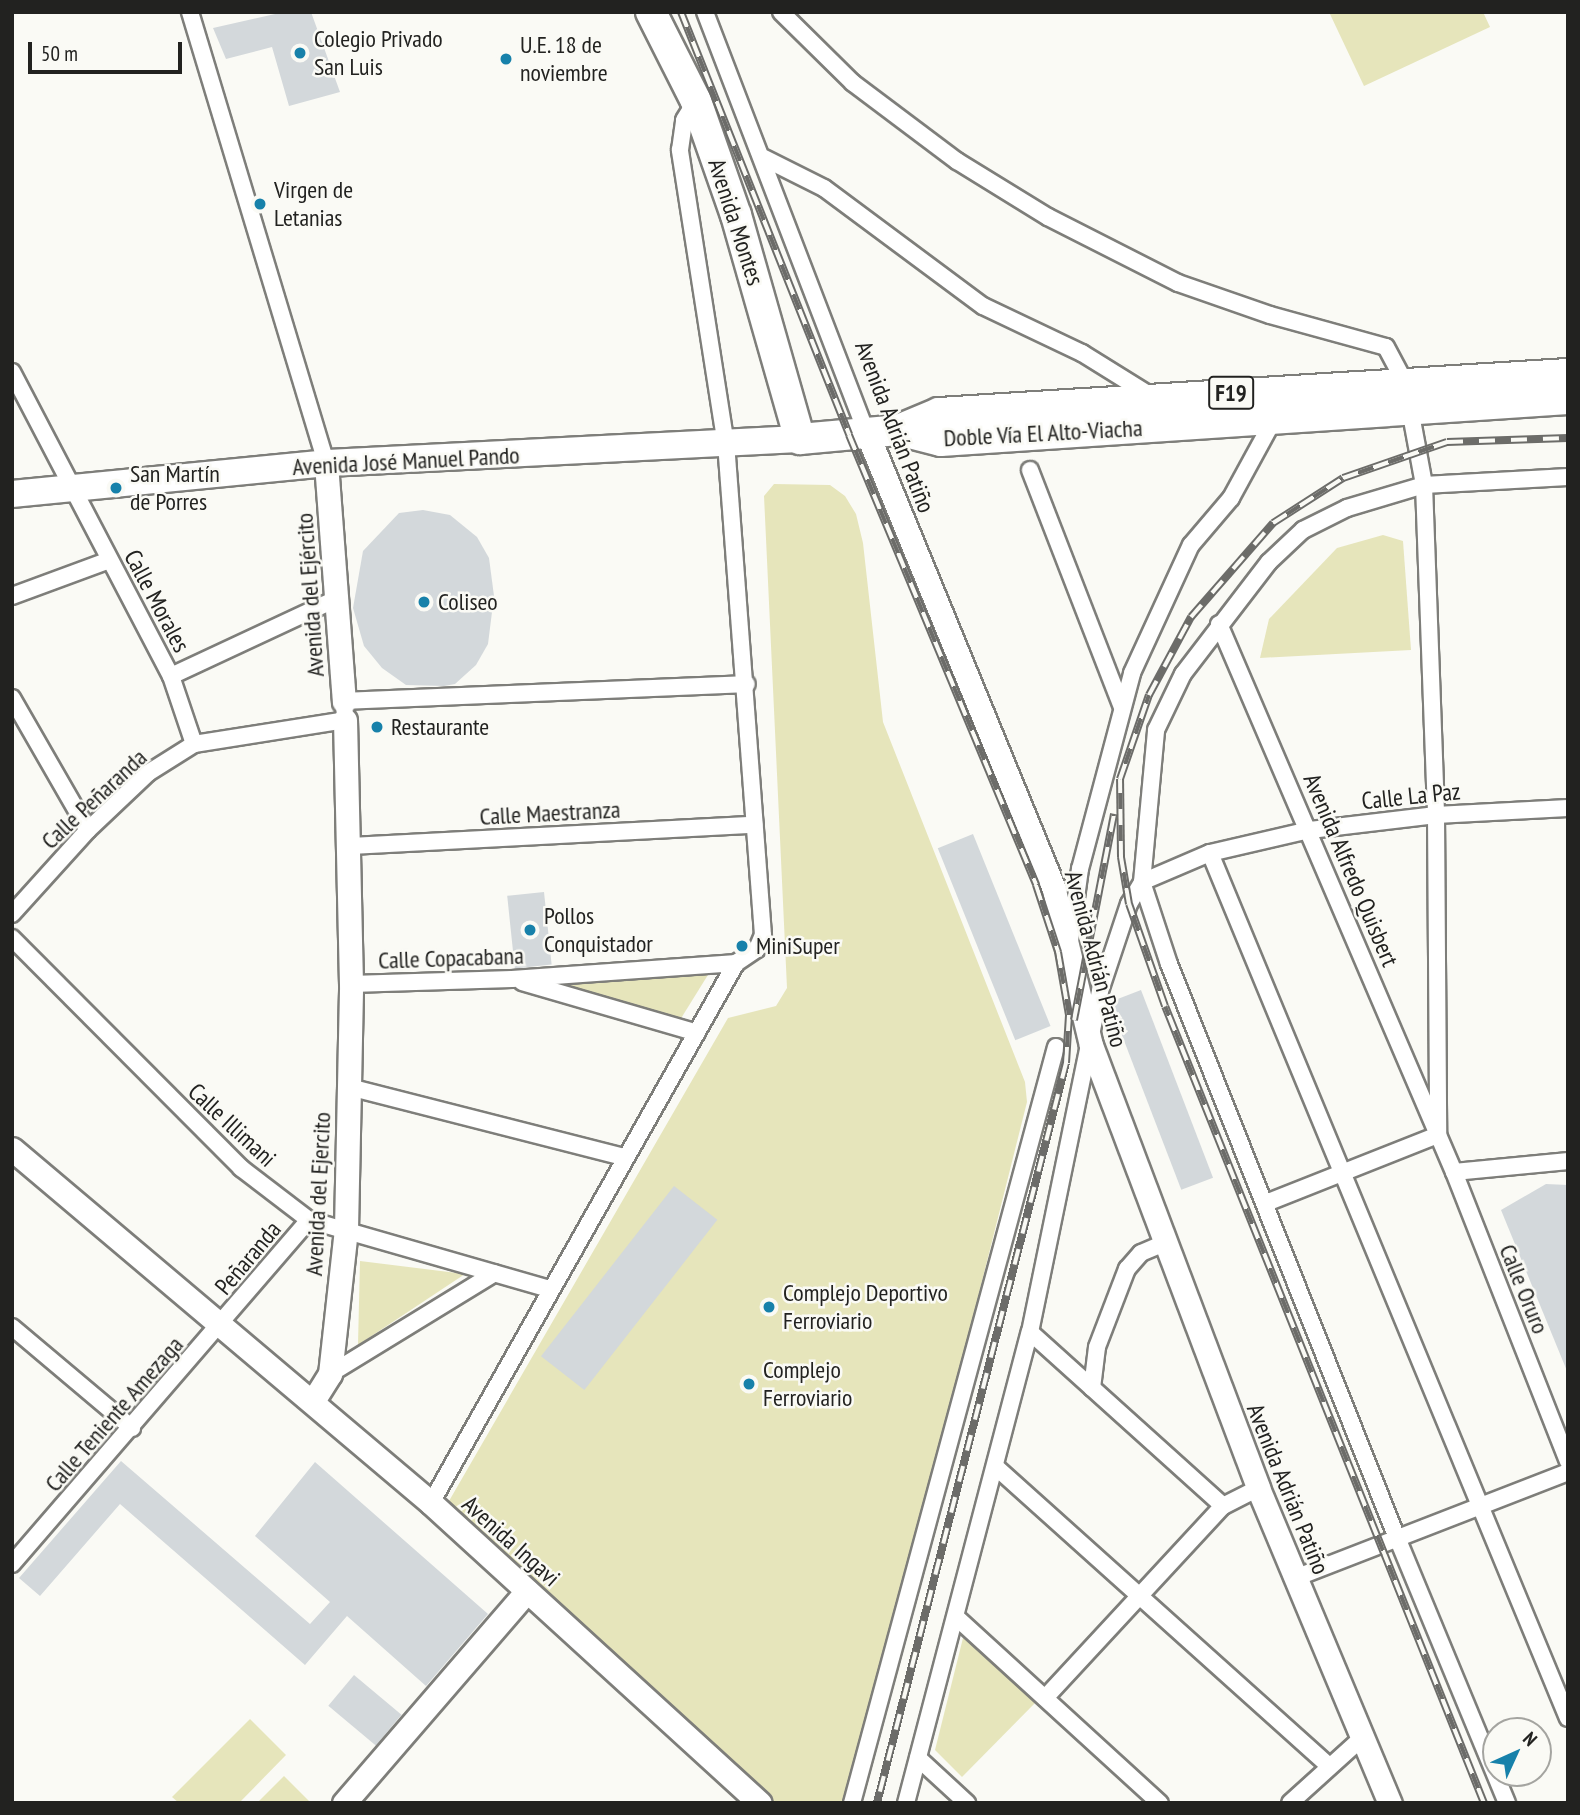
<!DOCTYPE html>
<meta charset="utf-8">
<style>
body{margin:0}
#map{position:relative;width:1580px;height:1815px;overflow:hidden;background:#fafaf5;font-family:"PT Sans Narrow",sans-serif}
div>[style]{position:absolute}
.green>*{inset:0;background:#e6e5bb}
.building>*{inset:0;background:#d3d8db;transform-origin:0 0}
.roads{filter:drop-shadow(2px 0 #7e7e7a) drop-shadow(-2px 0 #7e7e7a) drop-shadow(0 2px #7e7e7a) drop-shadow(0 -2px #7e7e7a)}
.street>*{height:16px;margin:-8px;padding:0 8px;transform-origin:8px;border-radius:8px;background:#fff}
.secondary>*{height:23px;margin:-11.5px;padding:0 11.5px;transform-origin:11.5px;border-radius:11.5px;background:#fff}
.primary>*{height:26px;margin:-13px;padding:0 13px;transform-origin:13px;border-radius:13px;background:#fff}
.highway>*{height:30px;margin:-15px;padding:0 15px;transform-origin:15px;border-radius:15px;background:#fff}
.rail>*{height:8px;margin-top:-4px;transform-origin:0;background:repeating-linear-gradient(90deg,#fafaf5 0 16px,#6c6c69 0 32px);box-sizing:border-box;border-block:2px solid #6c6c69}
.dots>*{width:19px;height:19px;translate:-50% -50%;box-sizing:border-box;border:4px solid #fafaf5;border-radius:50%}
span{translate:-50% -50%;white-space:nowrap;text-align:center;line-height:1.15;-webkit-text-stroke:5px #fafaf5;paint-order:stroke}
.shield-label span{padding:2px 5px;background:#fafaf5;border:2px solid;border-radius:5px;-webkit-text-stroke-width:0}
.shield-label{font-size:23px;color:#222220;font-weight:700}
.poi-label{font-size:24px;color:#222220}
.left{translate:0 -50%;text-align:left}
.street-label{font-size:24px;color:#222220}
.frame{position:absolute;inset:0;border:14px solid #222220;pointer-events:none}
.north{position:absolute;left:1482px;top:1717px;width:70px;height:70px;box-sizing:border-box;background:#fafaf5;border:2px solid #a4a4a0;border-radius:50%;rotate:45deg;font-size:19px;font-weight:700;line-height:28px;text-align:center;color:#222220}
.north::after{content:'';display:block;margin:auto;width:24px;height:32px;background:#1781aa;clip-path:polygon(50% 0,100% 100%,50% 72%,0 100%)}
.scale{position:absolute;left:28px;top:42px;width:154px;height:32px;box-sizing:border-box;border:4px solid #222220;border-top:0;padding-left:9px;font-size:21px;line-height:24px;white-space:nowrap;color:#222220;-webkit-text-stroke:5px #fafaf5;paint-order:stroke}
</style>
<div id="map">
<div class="green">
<i style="clip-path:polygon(1329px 12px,1483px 12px,1490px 27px,1364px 86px)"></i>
<i style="clip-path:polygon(774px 484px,830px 485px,845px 496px,856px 514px,863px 543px,883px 722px,1025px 1082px,1027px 1102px,851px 1803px,772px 1803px,449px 1501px,728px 1018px,776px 1006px,787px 988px,764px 496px)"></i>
<i style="clip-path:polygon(1383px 535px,1403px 541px,1411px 650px,1260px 658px,1269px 619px,1337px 548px)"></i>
<i style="clip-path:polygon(711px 970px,680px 1020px,544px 984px)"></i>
<i style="clip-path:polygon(360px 1261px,465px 1274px,358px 1345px)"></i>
<i style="clip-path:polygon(963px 1638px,976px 1643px,1036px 1702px,962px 1777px,935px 1750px)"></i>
<i style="clip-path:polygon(250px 1719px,286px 1755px,239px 1803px,179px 1803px,172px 1797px)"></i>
<i style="clip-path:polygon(284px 1776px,311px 1803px,257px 1803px)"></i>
</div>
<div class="building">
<i style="clip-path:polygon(284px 12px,311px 12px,340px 92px,289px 106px,272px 47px,226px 59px,213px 28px)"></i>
<i style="clip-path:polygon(423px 510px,450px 515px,477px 537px,489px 558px,494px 596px,488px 644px,476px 665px,455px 684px,444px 686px,406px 685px,382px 668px,364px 646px,353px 608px,363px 551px,399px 513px)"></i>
<i style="left:973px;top:834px;width:207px;height:38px;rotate:68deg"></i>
<i style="left:544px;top:892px;width:73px;height:37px;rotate:84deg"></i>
<i style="left:1141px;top:990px;width:201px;height:34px;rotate:69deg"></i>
<i style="clip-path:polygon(1546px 1184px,1568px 1185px,1567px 1371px,1501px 1210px)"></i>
<i style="left:674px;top:1186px;width:55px;height:216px;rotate:38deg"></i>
<i style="clip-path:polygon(121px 1461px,310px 1624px,330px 1602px,255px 1536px,315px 1462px,488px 1614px,426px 1686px,347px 1616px,305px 1665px,120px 1504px,40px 1596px,19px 1578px)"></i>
<i style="left:354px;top:1675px;width:62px;height:40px;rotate:40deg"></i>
</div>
<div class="roads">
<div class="street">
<i style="left:190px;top:12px;width:471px;rotate:73.2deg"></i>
<i style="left:705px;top:12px;width:451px;rotate:69deg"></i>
<i style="left:781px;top:12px;width:101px;rotate:44.6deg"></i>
<i style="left:853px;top:83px;width:130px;rotate:36.9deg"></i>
<i style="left:957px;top:161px;width:107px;rotate:31.6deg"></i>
<i style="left:1048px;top:217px;width:146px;rotate:26.9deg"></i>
<i style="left:1178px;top:283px;width:97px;rotate:19.2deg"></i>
<i style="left:1270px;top:315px;width:120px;rotate:15.4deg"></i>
<i style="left:1386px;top:347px;width:40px;rotate:62deg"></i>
<i style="left:1405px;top:382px;width:105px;rotate:79.5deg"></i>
<i style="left:1424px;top:485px;width:330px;rotate:87.9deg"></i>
<i style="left:1436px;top:815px;width:320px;rotate:89.6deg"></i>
<i style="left:764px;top:158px;width:67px;rotate:26.6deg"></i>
<i style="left:824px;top:188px;width:198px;rotate:36.6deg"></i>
<i style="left:983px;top:306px;width:110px;rotate:25.4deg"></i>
<i style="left:1082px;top:353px;width:81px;rotate:31.9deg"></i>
<i style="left:12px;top:372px;width:343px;rotate:62.4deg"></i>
<i style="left:171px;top:676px;width:72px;rotate:71.3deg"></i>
<i style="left:1030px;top:470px;width:254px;rotate:68.8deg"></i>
<i style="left:12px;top:596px;width:104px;rotate:-20.2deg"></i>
<i style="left:1219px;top:624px;width:596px;rotate:66.79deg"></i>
<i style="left:1454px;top:1172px;width:311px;rotate:68.5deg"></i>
<i style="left:171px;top:676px;width:182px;rotate:-25deg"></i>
<i style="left:12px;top:698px;width:152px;rotate:60.1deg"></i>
<i style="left:349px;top:846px;width:406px;rotate:-3deg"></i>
<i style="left:1210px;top:853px;width:936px;rotate:67.52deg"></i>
<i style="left:12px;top:914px;width:113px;rotate:-47.9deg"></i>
<i style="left:88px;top:830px;width:83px;rotate:-43.5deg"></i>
<i style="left:148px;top:773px;width:54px;rotate:-32.2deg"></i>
<i style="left:194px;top:744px;width:153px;rotate:-9deg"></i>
<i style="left:345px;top:720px;width:19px;rotate:-93deg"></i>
<i style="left:344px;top:701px;width:403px;rotate:-2.4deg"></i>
<i style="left:12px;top:938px;width:325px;rotate:45.1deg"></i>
<i style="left:241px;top:1168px;width:86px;rotate:37.4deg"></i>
<i style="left:309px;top:1220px;width:251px;rotate:16deg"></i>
<i style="left:1070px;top:941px;width:73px;rotate:-82.1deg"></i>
<i style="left:1080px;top:869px;width:203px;rotate:-75.1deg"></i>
<i style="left:1132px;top:673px;width:141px;rotate:-65.3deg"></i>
<i style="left:1191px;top:545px;width:62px;rotate:-49.6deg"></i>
<i style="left:1231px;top:498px;width:88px;rotate:-61.4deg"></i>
<i style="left:522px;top:982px;width:182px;rotate:16.2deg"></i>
<i style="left:351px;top:984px;width:161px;rotate:-1.8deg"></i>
<i style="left:512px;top:979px;width:225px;rotate:-4.1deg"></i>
<i style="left:736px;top:963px;width:25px;rotate:-34deg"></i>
<i style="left:757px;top:949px;width:15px;rotate:-67deg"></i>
<i style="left:763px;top:935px;width:491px;rotate:-94.3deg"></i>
<i style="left:726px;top:445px;width:299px;rotate:-98.9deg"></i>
<i style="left:680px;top:150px;width:30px;rotate:-82deg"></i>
<i style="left:684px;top:120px;width:22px;rotate:-58deg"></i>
<i style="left:349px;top:1087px;width:284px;rotate:14.3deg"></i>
<i style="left:1454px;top:1172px;width:115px;rotate:-5.5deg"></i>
<i style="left:1266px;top:1203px;width:185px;rotate:-21.6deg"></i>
<i style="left:12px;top:1327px;width:157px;rotate:40.1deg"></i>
<i style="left:1030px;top:1332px;width:260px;rotate:42deg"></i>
<i style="left:330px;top:1374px;width:193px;rotate:-31.5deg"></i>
<i style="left:1092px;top:1388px;width:41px;rotate:-83deg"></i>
<i style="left:1097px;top:1347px;width:84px;rotate:-69deg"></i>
<i style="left:1127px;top:1269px;width:21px;rotate:-49deg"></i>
<i style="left:1141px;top:1253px;width:26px;rotate:-23deg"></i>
<i style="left:997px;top:1468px;width:445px;rotate:41.9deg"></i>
<i style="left:431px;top:1503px;width:620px;rotate:-60.54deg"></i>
<i style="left:12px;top:1564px;width:454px;rotate:-49.2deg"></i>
<i style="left:1295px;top:1578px;width:293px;rotate:-21.2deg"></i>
<i style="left:956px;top:1617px;width:276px;rotate:42.4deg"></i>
<i style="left:1045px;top:1698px;width:262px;rotate:-47.2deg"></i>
<i style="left:1223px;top:1506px;width:39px;rotate:-27deg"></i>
<i style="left:918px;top:1758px;width:67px;rotate:42.6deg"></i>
<i style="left:852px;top:1803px;width:783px;rotate:-74.9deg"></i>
<i style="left:906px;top:1803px;width:487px;rotate:-75.3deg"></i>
<i style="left:1030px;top:1332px;width:348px;rotate:-78.4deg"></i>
<i style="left:1100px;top:991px;width:92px;rotate:-71.6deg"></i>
<i style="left:1129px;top:904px;width:26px;rotate:-59deg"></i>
<i style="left:1142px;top:882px;width:74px;rotate:-23.1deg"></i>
<i style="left:1210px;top:853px;width:103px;rotate:-13deg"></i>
<i style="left:1310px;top:830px;width:127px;rotate:-6.8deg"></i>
<i style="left:1436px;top:815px;width:132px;rotate:-3deg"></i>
<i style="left:1290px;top:1803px;width:98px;rotate:-42.1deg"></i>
<i style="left:1507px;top:1803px;width:287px;rotate:-112.5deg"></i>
<i style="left:1397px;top:1538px;width:618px;rotate:-111.66deg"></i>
<i style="left:1169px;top:964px;width:86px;rotate:-108.2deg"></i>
<i style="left:1142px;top:882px;width:153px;rotate:-84.7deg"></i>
<i style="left:1156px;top:730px;width:62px;rotate:-64.3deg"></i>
<i style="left:1183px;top:674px;width:141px;rotate:-52.5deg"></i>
<i style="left:1269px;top:562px;width:47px;rotate:-43.3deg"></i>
<i style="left:1303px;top:530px;width:49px;rotate:-26.6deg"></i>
<i style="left:1347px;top:508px;width:80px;rotate:-16.6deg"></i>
<i style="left:1424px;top:485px;width:144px;rotate:-3.2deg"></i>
</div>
<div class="secondary">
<i style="left:867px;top:433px;width:494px;rotate:67.7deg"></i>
<i style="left:1054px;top:890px;width:159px;rotate:76.6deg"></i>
<i style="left:1091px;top:1045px;width:473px;rotate:69.3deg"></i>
<i style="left:1258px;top:1488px;width:342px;rotate:67.3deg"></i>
<i style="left:326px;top:463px;width:239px;rotate:85.7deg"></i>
<i style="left:12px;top:1149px;width:549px;rotate:40.19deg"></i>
<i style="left:431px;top:1503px;width:445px;rotate:42.4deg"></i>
<i style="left:313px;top:1401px;width:32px;rotate:-58deg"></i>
<i style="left:330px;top:1374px;width:146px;rotate:-83.7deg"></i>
<i style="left:346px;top:1229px;width:245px;rotate:-88.8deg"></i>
<i style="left:351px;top:984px;width:264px;rotate:-91.3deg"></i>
<i style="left:344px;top:1803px;width:280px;rotate:-49.2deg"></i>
</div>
<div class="primary">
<i style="left:12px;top:494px;width:316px;rotate:-5.6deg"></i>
<i style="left:326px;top:463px;width:475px;rotate:-2.9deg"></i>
</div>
<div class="highway">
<i style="left:651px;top:12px;width:100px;rotate:63.2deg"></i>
<i style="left:696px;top:101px;width:121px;rotate:70.7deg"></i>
<i style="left:736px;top:215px;width:233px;rotate:74.1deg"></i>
<i style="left:800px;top:439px;width:98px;rotate:-5.2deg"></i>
<i style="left:898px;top:430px;width:44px;rotate:-22.5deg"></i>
<i style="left:939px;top:413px;width:630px;rotate:-3.55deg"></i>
<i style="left:898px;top:430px;width:44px;rotate:14.3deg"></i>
<i style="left:941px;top:441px;width:628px;rotate:-3.83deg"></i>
</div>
</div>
<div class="rail">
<i style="left:681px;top:12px;width:455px;rotate:68.3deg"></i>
<i style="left:849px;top:435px;width:487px;rotate:67.4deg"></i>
<i style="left:1036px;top:885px;width:71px;rotate:71.8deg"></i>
<i style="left:1058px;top:952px;width:64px;rotate:80.1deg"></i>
<i style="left:1069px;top:1015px;width:48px;rotate:93.6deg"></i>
<i style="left:1066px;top:1063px;width:764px;rotate:104.33deg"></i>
<i style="left:1074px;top:1020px;width:210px;rotate:-79deg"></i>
<i style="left:1484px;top:1803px;width:858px;rotate:-111.81deg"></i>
<i style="left:1165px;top:1006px;width:108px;rotate:-109.4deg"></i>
<i style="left:1129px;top:904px;width:48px;rotate:-99.7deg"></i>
<i style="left:1121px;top:857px;width:78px;rotate:-90.7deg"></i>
<i style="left:1120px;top:779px;width:89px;rotate:-71deg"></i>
<i style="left:1149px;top:695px;width:89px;rotate:-61.7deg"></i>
<i style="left:1191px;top:617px;width:125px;rotate:-48.9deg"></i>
<i style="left:1273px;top:523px;width:83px;rotate:-32.7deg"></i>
<i style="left:1343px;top:478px;width:110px;rotate:-19.1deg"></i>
<i style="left:1447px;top:442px;width:121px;rotate:-1.9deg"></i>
</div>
<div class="dots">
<i style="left:300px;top:53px;background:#1781aa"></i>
<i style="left:506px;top:59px;background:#1781aa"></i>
<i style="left:260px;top:204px;background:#1781aa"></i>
<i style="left:116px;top:488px;background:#1781aa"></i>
<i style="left:424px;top:602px;background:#1781aa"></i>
<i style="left:377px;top:727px;background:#1781aa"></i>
<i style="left:530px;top:930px;background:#1781aa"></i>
<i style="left:742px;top:946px;background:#1781aa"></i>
<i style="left:769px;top:1307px;background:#1781aa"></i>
<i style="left:749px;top:1384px;background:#1781aa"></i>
</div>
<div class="shield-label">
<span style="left:1231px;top:393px">F19</span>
</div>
<div class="poi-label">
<span class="left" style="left:314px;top:53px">Colegio Privado<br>San Luis</span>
<span class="left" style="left:520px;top:59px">U.E. 18 de<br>noviembre</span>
<span class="left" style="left:274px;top:204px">Virgen de<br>Letanias</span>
<span class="left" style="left:130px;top:488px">San Martín<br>de Porres</span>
<span class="left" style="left:438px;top:602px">Coliseo</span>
<span class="left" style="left:391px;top:727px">Restaurante</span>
<span class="left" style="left:544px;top:930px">Pollos<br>Conquistador</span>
<span class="left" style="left:756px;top:946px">MiniSuper</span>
<span class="left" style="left:783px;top:1307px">Complejo Deportivo<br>Ferroviario</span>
<span class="left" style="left:763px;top:1384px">Complejo<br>Ferroviario</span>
</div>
<div class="street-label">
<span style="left:736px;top:222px;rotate:72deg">Avenida Montes</span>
<span style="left:895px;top:427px;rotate:69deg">Avenida Adrián Patiño</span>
<span style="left:1043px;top:433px;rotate:-3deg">Doble Vía El Alto-Viacha</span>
<span style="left:406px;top:461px;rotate:-3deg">Avenida José Manuel Pando</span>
<span style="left:310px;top:595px;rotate:-94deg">Avenida del Ejército</span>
<span style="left:157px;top:601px;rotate:62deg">Calle Morales</span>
<span style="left:1411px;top:796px;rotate:-6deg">Calle La Paz</span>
<span style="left:94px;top:799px;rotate:-43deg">Calle Peñaranda</span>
<span style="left:550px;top:813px;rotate:-3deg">Calle Maestranza</span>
<span style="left:1351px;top:870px;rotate:67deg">Avenida Alfredo Quisbert</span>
<span style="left:451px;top:958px;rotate:-2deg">Calle Copacabana</span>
<span style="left:1096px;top:959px;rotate:75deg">Avenida Adrián Patiño</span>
<span style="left:232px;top:1125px;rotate:43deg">Calle Illimani</span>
<span style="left:318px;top:1194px;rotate:-87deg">Avenida del Ejercito</span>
<span style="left:248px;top:1258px;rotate:-50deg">Peñaranda</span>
<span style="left:1524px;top:1289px;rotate:68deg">Calle Oruro</span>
<span style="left:114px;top:1414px;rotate:-49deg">Calle Teniente Amezaga</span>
<span style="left:1288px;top:1489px;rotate:68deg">Avenida Adrián Patiño</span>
<span style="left:511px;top:1541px;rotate:42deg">Avenida Ingavi</span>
</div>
<div class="frame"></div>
<div class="north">N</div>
<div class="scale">50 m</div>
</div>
